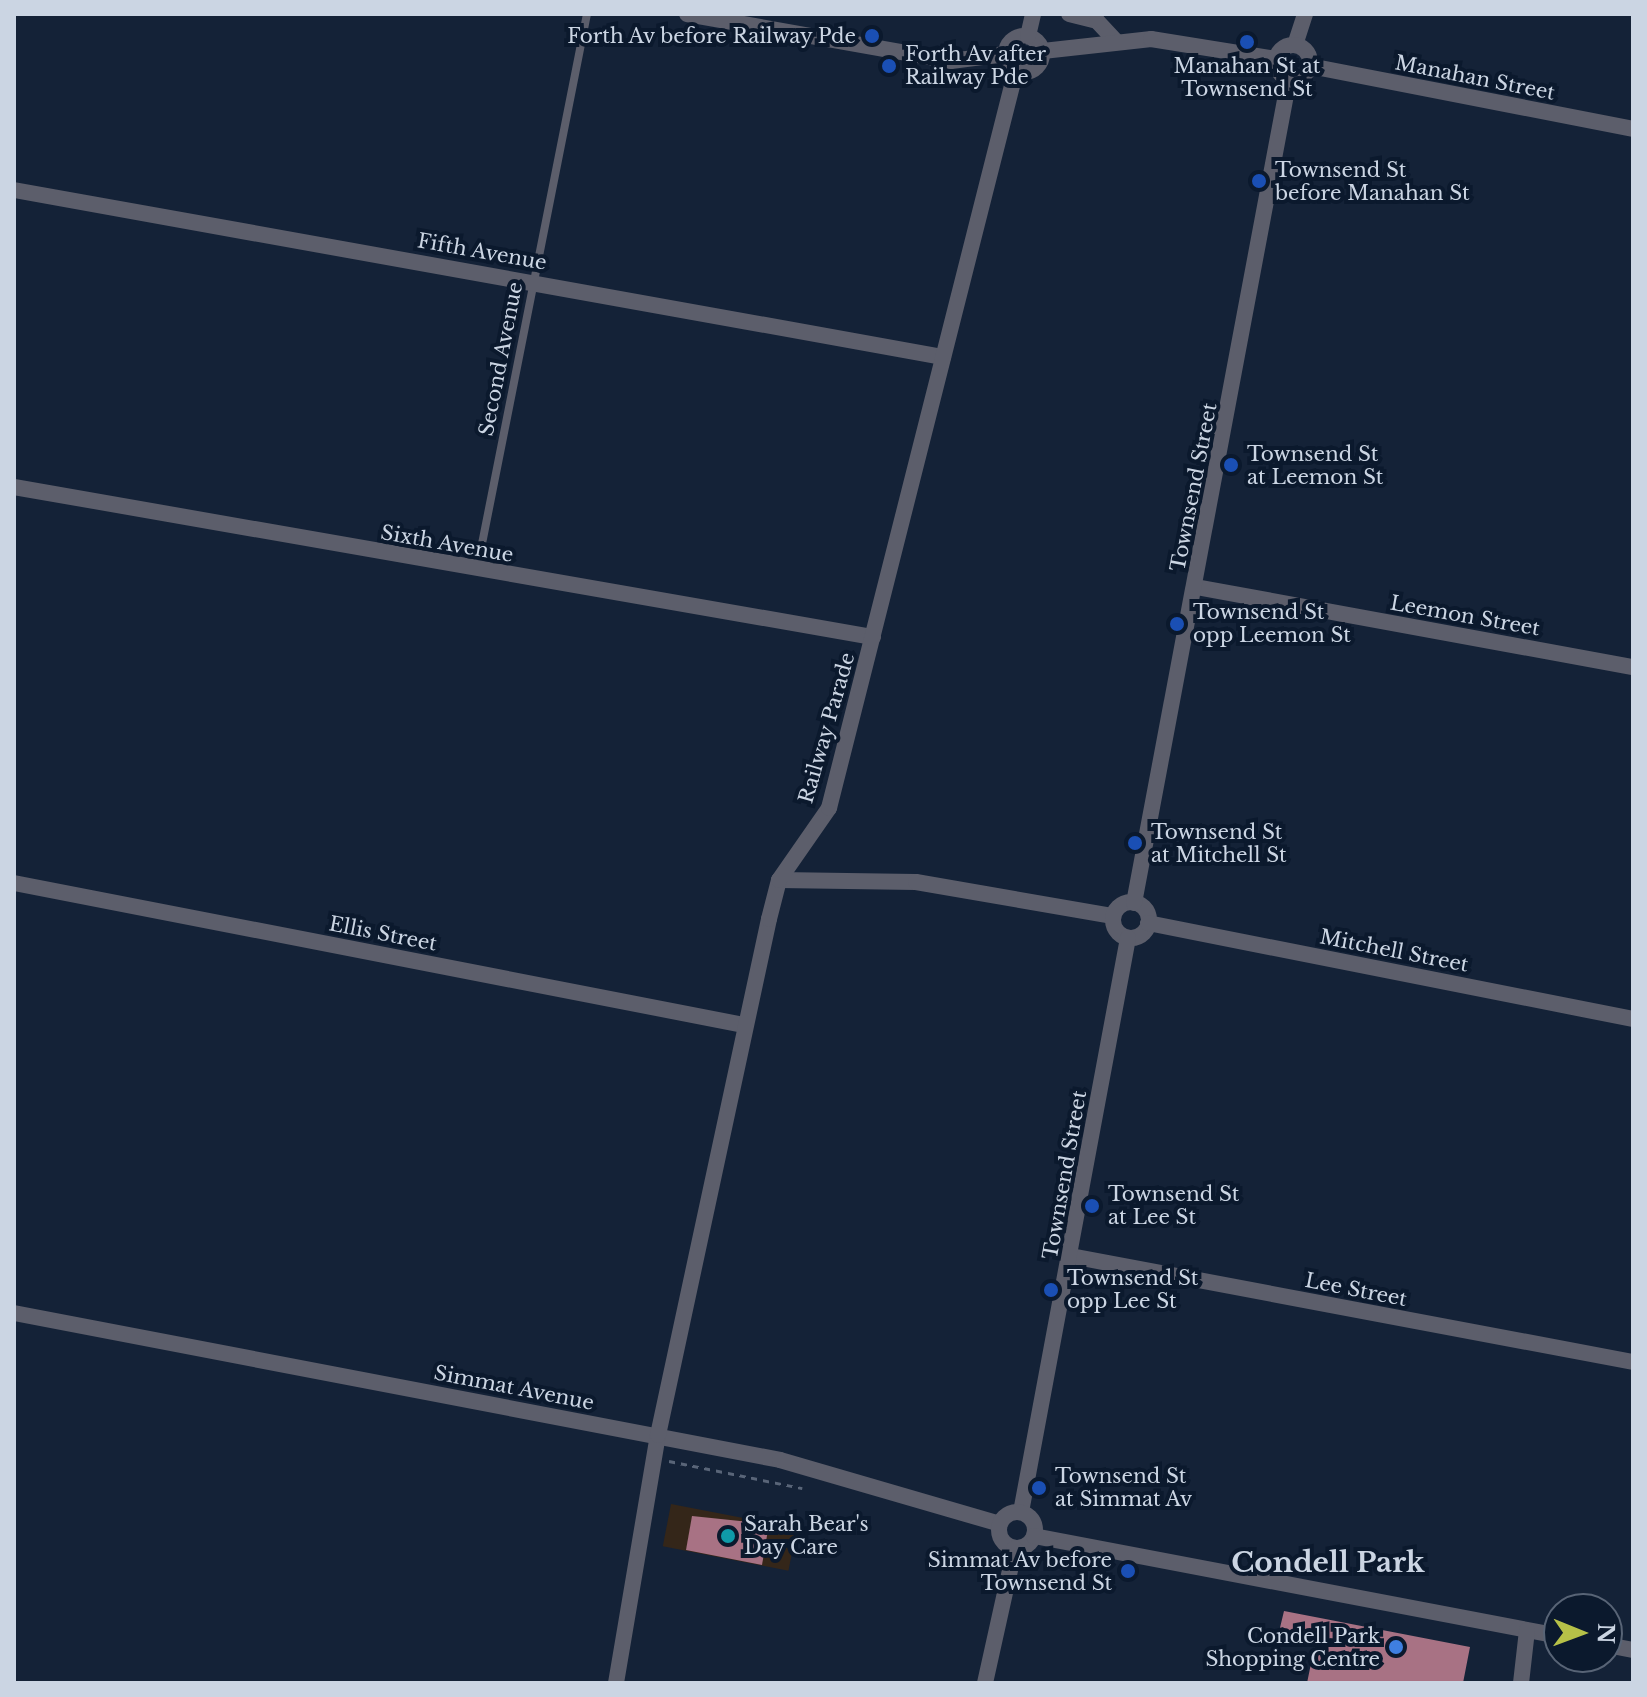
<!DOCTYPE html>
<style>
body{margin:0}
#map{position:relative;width:1647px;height:1697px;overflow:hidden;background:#142237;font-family:"Libre Baskerville",serif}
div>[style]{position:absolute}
.education>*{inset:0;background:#342619;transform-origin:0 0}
.building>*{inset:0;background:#a87284}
.path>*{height:3px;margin-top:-1.5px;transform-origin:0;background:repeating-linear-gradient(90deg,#596578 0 6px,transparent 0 12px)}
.service>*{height:8px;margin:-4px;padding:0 4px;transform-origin:4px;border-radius:4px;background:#5c5e6b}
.minor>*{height:16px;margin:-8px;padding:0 8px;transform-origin:8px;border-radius:8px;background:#5c5e6b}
.minor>.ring{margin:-8px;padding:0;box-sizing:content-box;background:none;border:16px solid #5c5e6b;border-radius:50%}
.dots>*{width:22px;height:22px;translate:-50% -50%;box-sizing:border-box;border:4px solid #0b192d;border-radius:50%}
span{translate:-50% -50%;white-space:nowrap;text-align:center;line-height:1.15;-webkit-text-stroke:8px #0b192d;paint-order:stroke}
.poi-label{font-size:20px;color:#cbd5e3}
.right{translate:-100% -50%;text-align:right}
.left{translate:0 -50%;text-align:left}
.street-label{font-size:20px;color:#cbd5e3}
.district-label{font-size:28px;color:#cbd5e3;font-weight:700}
.frame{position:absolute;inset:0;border:16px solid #cbd5e3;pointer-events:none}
.north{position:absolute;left:1543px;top:1593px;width:80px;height:80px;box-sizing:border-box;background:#0b192d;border:2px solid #586476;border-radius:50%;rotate:91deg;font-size:22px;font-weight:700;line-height:32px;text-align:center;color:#cbd5e3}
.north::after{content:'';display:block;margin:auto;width:28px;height:36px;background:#b6c148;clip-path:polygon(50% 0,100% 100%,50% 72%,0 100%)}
</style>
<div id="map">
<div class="education">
<i style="left:671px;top:1504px;width:128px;height:43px;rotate:11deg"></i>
</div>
<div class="building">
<i style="clip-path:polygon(692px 1516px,769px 1524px,762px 1565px,686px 1550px)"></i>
<i style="clip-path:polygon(1284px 1611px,1470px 1647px,1463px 1683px,1307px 1683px,1315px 1644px,1278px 1636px)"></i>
</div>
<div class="path">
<i style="left:669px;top:1461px;width:136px;rotate:11.5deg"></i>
</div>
<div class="service">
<i style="left:477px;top:569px;width:566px;rotate:-78.79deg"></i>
</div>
<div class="minor">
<i style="left:687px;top:14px;width:268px;rotate:10.1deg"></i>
<i style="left:951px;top:61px;width:55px;rotate:-7.3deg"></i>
<i style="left:1069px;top:14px;width:29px;rotate:14deg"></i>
<i style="left:1097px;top:21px;width:26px;rotate:47deg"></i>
<i class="ring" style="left:1006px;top:36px;width:20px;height:20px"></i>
<i style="left:1028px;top:36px;width:23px;rotate:-77deg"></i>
<i style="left:1295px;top:45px;width:33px;rotate:-72deg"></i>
<i class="ring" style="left:1276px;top:45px;width:18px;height:18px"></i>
<i style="left:1043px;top:51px;width:109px;rotate:-6.3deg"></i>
<i style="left:1151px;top:39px;width:127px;rotate:9.1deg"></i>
<i style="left:1310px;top:66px;width:329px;rotate:11deg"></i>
<i style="left:14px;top:190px;width:944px;rotate:10.19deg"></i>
<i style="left:14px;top:487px;width:872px;rotate:9.91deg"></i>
<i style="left:1196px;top:587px;width:444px;rotate:10.4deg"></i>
<i style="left:779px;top:880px;width:137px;rotate:0.8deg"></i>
<i style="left:916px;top:882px;width:200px;rotate:9.8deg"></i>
<i style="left:14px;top:883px;width:744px;rotate:11.01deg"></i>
<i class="ring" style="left:1113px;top:902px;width:20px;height:20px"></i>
<i style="left:1134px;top:903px;width:838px;rotate:-79.35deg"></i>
<i style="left:1148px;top:923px;width:494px;rotate:11.2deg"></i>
<i style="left:1071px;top:1256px;width:572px;rotate:10.68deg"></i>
<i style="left:14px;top:1313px;width:780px;rotate:10.86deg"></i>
<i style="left:780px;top:1460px;width:229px;rotate:16.2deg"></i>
<i style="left:1021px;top:1512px;width:584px;rotate:-79.44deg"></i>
<i class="ring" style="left:999px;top:1512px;width:20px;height:20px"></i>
<i style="left:1034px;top:1536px;width:534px;rotate:10.78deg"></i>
<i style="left:1607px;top:1645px;width:26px;rotate:11deg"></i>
<i style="left:616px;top:1683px;width:252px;rotate:-80.4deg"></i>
<i style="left:658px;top:1435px;width:528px;rotate:-77.86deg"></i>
<i style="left:769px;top:919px;width:40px;rotate:-75.6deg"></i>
<i style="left:779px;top:880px;width:88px;rotate:-55.2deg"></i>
<i style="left:829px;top:808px;width:761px;rotate:-75.78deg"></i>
<i style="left:985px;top:1683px;width:138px;rotate:-77.5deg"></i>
<i style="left:1521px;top:1683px;width:53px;rotate:-83.5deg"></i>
</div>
<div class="dots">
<i style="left:872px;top:36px;background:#1a4fb4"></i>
<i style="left:1247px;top:42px;background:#1a4fb4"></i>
<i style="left:889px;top:66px;background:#1a4fb4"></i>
<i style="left:1259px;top:181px;background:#1a4fb4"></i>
<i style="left:1231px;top:465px;background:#1a4fb4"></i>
<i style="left:1177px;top:624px;background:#1a4fb4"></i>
<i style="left:1135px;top:843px;background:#1a4fb4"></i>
<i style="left:1092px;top:1206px;background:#1a4fb4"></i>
<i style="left:1051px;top:1290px;background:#1a4fb4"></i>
<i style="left:1039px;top:1488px;background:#1a4fb4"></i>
<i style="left:728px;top:1536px;background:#0f9aa8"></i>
<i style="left:1128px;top:1571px;background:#1a4fb4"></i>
<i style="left:1396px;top:1647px;background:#3f7fe0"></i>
</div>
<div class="poi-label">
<span class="right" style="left:856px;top:36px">Forth Av before Railway Pde</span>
<span class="left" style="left:905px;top:66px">Forth Av after<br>Railway Pde</span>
<span style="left:1247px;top:78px">Manahan St at<br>Townsend St</span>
<span class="left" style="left:1275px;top:182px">Townsend St<br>before Manahan St</span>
<span class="left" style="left:1247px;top:466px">Townsend St<br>at Leemon St</span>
<span class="left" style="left:1193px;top:624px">Townsend St<br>opp Leemon St</span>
<span class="left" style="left:1151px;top:844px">Townsend St<br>at Mitchell St</span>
<span class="left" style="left:1108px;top:1206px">Townsend St<br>at Lee St</span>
<span class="left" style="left:1067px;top:1290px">Townsend St<br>opp Lee St</span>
<span class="left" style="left:1055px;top:1488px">Townsend St<br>at Simmat Av</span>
<span class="left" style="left:744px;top:1536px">Sarah Bear's<br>Day Care</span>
<span class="right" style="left:1112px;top:1572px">Simmat Av before<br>Townsend St</span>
<span class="right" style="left:1380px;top:1648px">Condell Park<br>Shopping Centre</span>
</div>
<div class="street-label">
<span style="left:1475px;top:78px;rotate:11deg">Manahan Street</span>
<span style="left:482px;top:252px;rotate:10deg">Fifth Avenue</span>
<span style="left:501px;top:359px;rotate:-79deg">Second Avenue</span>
<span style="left:1194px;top:487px;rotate:-79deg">Townsend Street</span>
<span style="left:447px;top:544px;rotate:10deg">Sixth Avenue</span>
<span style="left:1465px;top:616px;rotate:10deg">Leemon Street</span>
<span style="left:827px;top:728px;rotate:-74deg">Railway Parade</span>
<span style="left:383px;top:934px;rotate:11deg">Ellis Street</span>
<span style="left:1394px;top:951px;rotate:11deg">Mitchell Street</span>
<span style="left:1065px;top:1175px;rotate:-80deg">Townsend Street</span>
<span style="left:1356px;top:1290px;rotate:11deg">Lee Street</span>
<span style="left:514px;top:1388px;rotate:11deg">Simmat Avenue</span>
</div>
<div class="district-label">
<span style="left:1328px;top:1563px">Condell Park</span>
</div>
<div class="frame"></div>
<div class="north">N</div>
</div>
